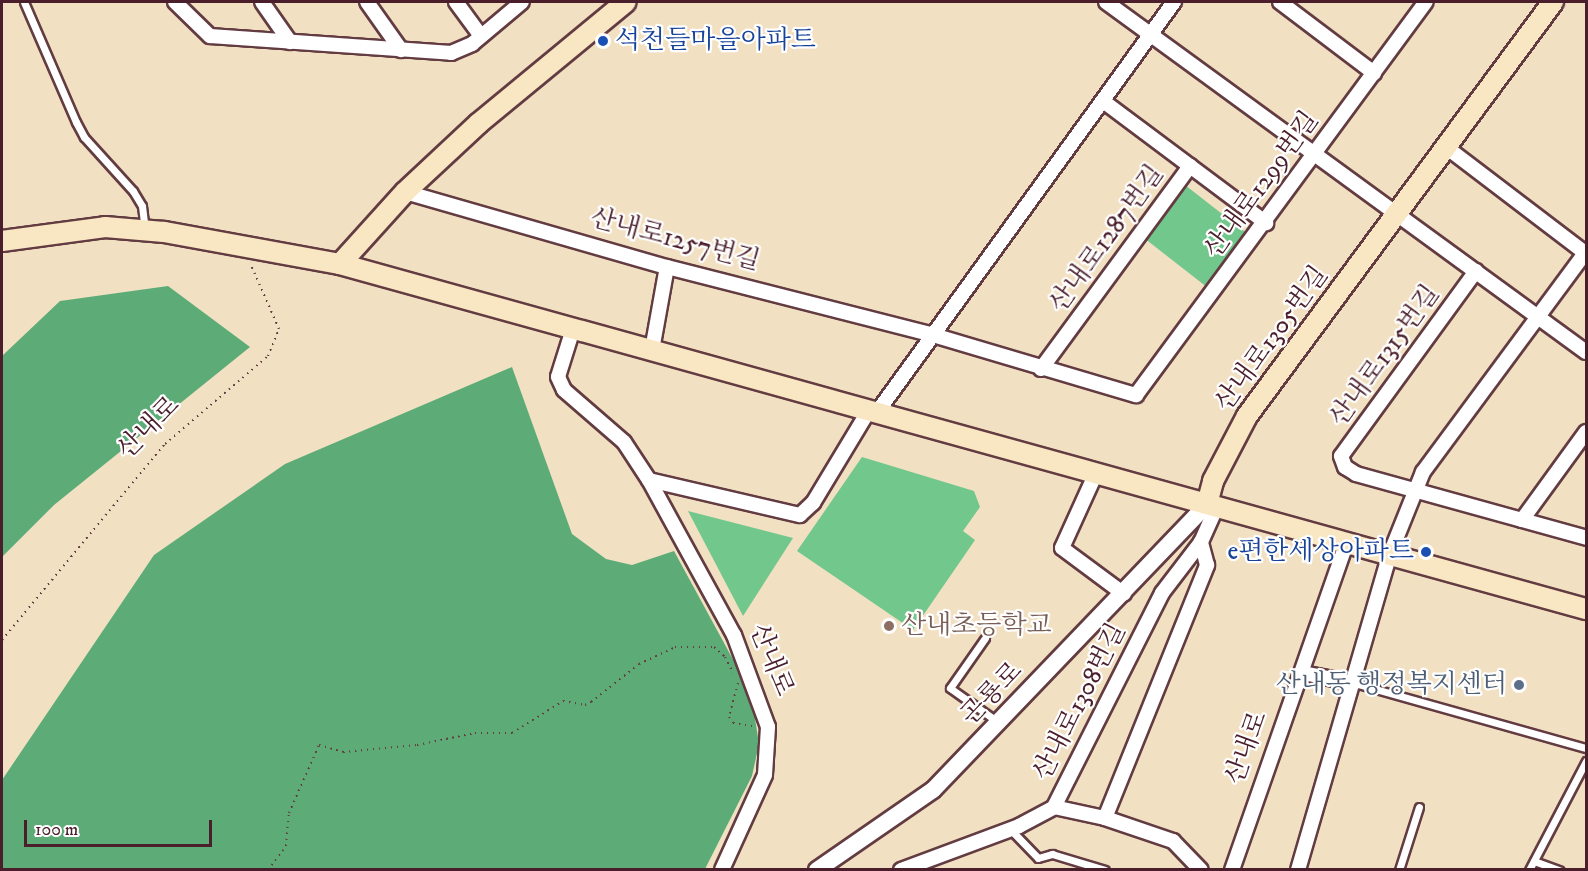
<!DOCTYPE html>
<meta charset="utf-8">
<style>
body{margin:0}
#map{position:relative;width:1588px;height:871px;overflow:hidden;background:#f2e0c2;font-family:"IM FELL DW Pica","Noto Serif KR",serif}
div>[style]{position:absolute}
.green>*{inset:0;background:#72c78c;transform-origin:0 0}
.forest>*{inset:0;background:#5dac78}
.path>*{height:2px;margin-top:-1px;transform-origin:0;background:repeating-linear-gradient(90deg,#633c42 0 1.5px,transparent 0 6px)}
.roads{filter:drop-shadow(2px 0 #633c42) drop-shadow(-2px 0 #633c42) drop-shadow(0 2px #633c42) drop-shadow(0 -2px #633c42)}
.service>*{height:7px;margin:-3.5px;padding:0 3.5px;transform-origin:3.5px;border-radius:3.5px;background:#fff}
.minor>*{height:14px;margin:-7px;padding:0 7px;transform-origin:7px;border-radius:7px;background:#fff}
.tertiary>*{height:16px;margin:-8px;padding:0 8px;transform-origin:8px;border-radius:8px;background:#fff}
.secondary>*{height:20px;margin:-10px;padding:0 10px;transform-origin:10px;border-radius:10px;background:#f9e7c3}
.dots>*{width:16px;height:16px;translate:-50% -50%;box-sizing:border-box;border:3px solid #fff;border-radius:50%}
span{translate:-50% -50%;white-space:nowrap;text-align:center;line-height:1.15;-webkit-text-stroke:4.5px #fff;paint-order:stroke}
.transit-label{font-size:26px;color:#164399}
.left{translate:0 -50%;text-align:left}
.right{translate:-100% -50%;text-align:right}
.street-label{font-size:26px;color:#4a1f2b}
.education-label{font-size:26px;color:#785e54}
.service-label{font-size:26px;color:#4e5e75}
.frame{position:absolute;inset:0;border:3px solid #4a1f2b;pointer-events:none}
.scale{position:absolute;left:24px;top:820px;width:188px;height:27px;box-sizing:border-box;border:3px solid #4a1f2b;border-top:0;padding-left:8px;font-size:18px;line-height:21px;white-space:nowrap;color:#4a1f2b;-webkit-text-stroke:4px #fff;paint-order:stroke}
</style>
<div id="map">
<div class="green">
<i style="left:1185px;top:185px;width:78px;height:67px;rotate:38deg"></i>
<i style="clip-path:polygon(862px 457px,974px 491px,980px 507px,963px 531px,975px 540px,913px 630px,797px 551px)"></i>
<i style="clip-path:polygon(688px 511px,793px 538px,743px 616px)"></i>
</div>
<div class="forest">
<i style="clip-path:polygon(168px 286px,250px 347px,54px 505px,2px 557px,2px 356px,60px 301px)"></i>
<i style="clip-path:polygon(512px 367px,572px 534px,606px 559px,632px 565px,674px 551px,742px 676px,754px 712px,759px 744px,752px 776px,705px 869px,2px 869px,2px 780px,154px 555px,285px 464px)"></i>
</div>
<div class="path">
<i style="left:2px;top:640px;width:255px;rotate:-50.3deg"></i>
<i style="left:165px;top:444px;width:135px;rotate:-40.5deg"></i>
<i style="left:268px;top:356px;width:29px;rotate:-68deg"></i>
<i style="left:279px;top:329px;width:72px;rotate:-113.7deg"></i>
<i style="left:738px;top:683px;width:35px;rotate:105deg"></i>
<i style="left:729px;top:717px;width:7px;rotate:56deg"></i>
<i style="left:733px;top:723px;width:20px;rotate:9deg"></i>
<i style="left:268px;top:870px;width:30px;rotate:-53deg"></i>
<i style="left:286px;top:846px;width:33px;rotate:-85deg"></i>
<i style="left:289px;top:813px;width:74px;rotate:-66.2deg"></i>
<i style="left:319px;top:745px;width:25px;rotate:16deg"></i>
<i style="left:343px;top:752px;width:74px;rotate:-5.4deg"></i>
<i style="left:417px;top:745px;width:59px;rotate:-11.7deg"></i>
<i style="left:475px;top:733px;width:37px"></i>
<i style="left:512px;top:733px;width:60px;rotate:-32.1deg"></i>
<i style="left:563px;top:701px;width:22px;rotate:10deg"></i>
<i style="left:585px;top:705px;width:7px;rotate:-27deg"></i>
<i style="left:591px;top:702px;width:61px;rotate:-38.4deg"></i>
<i style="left:639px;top:664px;width:40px;rotate:-25deg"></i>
<i style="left:675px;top:647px;width:39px"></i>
<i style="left:714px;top:647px;width:15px;rotate:42deg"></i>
<i style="left:725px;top:657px;width:18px;rotate:63deg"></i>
</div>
<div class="roads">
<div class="service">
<i style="left:24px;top:2px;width:131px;rotate:66.6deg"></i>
<i style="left:76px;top:122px;width:17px;rotate:62deg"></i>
<i style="left:84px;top:137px;width:73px;rotate:47.8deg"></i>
<i style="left:133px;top:191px;width:17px;rotate:59deg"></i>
<i style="left:142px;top:206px;width:23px;rotate:83deg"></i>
<i style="left:985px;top:638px;width:61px;rotate:125deg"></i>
<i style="left:950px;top:688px;width:59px;rotate:35.3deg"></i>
<i style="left:1354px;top:683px;width:241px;rotate:15.7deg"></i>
<i style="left:1010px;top:829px;width:40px;rotate:46deg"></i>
<i style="left:1038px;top:858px;width:15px;rotate:-16deg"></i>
<i style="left:1052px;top:854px;width:55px;rotate:16.8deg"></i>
<i style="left:1534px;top:861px;width:27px;rotate:20deg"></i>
<i style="left:1399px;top:870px;width:66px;rotate:-72.4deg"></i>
<i style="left:1529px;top:870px;width:123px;rotate:-62.4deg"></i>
</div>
<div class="minor">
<i style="left:175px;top:2px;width:49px;rotate:44.2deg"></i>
<i style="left:210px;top:36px;width:242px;rotate:4deg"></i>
<i style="left:451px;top:53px;width:23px;rotate:-23deg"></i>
<i style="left:472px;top:44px;width:65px;rotate:-40deg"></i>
<i style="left:262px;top:2px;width:49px;rotate:55deg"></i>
<i style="left:367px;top:2px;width:59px;rotate:54.7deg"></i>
<i style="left:456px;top:2px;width:42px;rotate:53.7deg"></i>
<i style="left:1106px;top:2px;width:594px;rotate:36.1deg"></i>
<i style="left:1280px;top:2px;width:118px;rotate:37.1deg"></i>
<i style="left:1103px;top:101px;width:204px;rotate:36.8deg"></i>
<i style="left:1446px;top:147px;width:175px;rotate:37.3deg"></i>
<i style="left:405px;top:192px;width:273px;rotate:16deg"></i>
<i style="left:667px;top:267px;width:275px;rotate:14.3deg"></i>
<i style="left:933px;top:335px;width:212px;rotate:16.5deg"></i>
<i style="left:1136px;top:395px;width:488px;rotate:-53.6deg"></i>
<i style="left:1476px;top:271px;width:229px;rotate:126.1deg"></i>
<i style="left:1341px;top:456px;width:12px;rotate:70deg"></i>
<i style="left:1345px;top:467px;width:13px;rotate:32deg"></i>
<i style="left:1356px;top:474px;width:239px;rotate:15.5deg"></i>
<i style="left:573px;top:329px;width:50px;rotate:107.4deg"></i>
<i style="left:558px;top:377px;width:14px;rotate:65deg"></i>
<i style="left:564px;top:390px;width:79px;rotate:40.9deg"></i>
<i style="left:624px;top:442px;width:45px;rotate:56.7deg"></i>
<i style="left:649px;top:480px;width:177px;rotate:61.3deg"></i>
<i style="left:734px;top:635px;width:98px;rotate:69.7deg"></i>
<i style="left:768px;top:727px;width:48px;rotate:93.6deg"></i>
<i style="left:765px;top:775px;width:104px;rotate:114.4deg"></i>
<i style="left:652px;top:350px;width:84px;rotate:-79.8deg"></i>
<i style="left:1041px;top:369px;width:252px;rotate:-53.7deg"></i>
<i style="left:1096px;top:473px;width:82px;rotate:114.4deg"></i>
<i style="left:1062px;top:548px;width:77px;rotate:36.6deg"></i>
<i style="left:649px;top:480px;width:155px;rotate:13.1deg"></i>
<i style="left:800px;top:515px;width:18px;rotate:-43deg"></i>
<i style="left:813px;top:503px;width:109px;rotate:-58.9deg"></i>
<i style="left:869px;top:410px;width:9px;rotate:6deg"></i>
<i style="left:878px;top:411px;width:505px;rotate:-54.11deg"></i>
<i style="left:1522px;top:520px;width:109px;rotate:-54deg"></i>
<i style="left:1303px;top:673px;width:52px;rotate:11.1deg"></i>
<i style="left:1054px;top:807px;width:52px;rotate:12.2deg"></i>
<i style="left:1105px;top:818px;width:72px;rotate:18.7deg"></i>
<i style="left:1173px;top:841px;width:40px;rotate:46deg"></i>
<i style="left:1105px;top:818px;width:273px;rotate:-68deg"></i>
<i style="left:1207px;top:565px;width:24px;rotate:-105deg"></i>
<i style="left:901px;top:870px;width:126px;rotate:-20.4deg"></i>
<i style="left:1019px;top:826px;width:40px;rotate:-28deg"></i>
<i style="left:1054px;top:807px;width:240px;rotate:-63.2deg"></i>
<i style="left:1162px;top:593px;width:64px;rotate:-52.6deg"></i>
<i style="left:1201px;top:542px;width:39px;rotate:-66deg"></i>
<i style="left:1232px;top:870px;width:348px;rotate:-70.7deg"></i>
<i style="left:1298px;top:870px;width:329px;rotate:-73.8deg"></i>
<i style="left:1390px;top:554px;width:88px;rotate:-68.1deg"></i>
<i style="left:1423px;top:472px;width:274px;rotate:-53.5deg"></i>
</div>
<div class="tertiary">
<i style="left:817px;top:870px;width:141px;rotate:-34.6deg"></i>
<i style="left:933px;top:790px;width:396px;rotate:-46.2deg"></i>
</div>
<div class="secondary">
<i style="left:2px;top:241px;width:104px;rotate:-7.7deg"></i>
<i style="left:105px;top:227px;width:59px;rotate:4.8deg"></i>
<i style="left:164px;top:232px;width:179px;rotate:10.3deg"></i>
<i style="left:340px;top:264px;width:1293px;rotate:15.48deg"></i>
<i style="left:340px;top:264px;width:97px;rotate:-47.9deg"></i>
<i style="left:405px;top:192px;width:101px;rotate:-43deg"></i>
<i style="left:479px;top:123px;width:190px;rotate:-39.5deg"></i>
<i style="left:1207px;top:504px;width:24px;rotate:-75deg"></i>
<i style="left:1213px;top:481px;width:73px;rotate:-62.4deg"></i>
<i style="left:1247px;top:416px;width:515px;rotate:-53.53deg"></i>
</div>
</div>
<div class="dots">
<i style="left:603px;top:41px;background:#1a4fb4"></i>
<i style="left:1426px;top:552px;background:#1a4fb4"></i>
<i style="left:889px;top:626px;background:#8d6e63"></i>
<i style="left:1519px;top:685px;background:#5c6f8a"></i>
</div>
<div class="transit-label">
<span class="left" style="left:615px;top:41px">석천들마을아파트</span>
<span class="right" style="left:1414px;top:552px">e편한세상아파트</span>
</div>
<div class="street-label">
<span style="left:1262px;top:185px;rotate:-54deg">산내로1299번길</span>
<span style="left:1107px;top:239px;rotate:-54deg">산내로1287번길</span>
<span style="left:675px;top:240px;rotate:15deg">산내로1257번길</span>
<span style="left:1272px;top:339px;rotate:-54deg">산내로1305번길</span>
<span style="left:1385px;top:356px;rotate:-54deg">산내로1315번길</span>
<span style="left:149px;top:428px;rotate:-45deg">산내로</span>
<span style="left:771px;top:660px;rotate:68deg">산내로</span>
<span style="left:992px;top:694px;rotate:-46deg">곤룡로</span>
<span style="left:1080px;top:702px;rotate:-63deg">산내로1308번길</span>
<span style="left:1247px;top:748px;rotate:-70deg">산내로</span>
</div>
<div class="education-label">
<span class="left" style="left:901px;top:626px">산내초등학교</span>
</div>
<div class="service-label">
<span class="right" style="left:1507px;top:685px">산내동 행정복지센터</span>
</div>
<div class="frame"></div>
<div class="scale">100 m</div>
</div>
